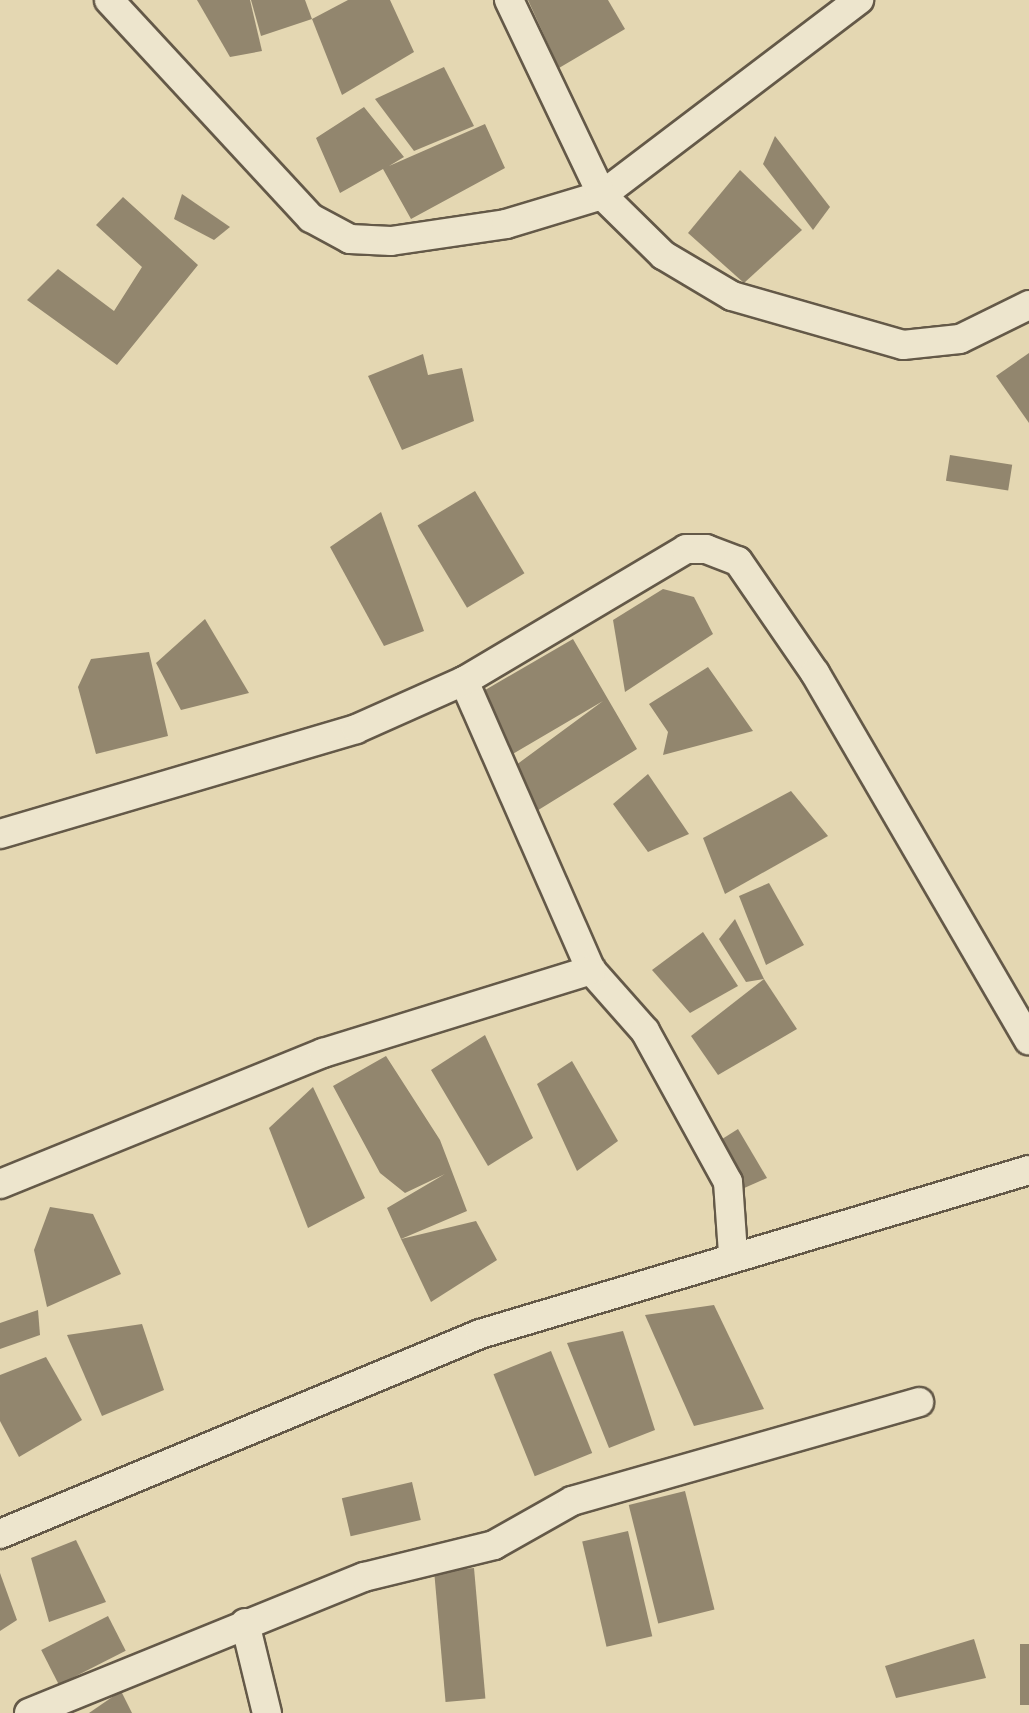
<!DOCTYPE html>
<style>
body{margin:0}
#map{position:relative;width:1029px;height:1713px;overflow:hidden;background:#e4d7b2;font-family:"Old Standard TT",serif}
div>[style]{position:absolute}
.building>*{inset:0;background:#92866e;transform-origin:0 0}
.roads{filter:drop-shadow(2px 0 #645948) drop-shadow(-2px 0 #645948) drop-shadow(0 2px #645948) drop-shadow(0 -2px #645948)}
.minor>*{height:28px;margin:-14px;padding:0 14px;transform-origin:14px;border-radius:14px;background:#ede5cd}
span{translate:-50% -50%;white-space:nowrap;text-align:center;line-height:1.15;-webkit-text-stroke:8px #ede5cd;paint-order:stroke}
</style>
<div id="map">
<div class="building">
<i style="clip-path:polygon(197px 0,250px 0,262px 51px,230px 57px)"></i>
<i style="clip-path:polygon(251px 0,305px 0,312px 19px,261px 36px)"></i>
<i style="clip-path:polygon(348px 0,390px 0,414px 52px,342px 95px,312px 19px)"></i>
<i style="clip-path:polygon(528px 0,608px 0,625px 29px,559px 68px)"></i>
<i style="clip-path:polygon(444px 67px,474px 126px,414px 151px,375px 99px)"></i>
<i style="clip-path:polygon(364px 107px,404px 157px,389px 166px,485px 124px,505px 168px,411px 219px,383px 169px,340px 193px,316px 138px)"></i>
<i style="clip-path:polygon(775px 136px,830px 207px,813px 230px,763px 164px)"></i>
<i style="clip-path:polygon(740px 170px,802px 230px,744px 283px,688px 233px)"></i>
<i style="clip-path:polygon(182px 194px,230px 227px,214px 240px,174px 219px)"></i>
<i style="clip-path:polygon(123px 197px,198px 265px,117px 365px,27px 300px,58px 269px,114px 311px,142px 267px,96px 225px)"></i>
<i style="clip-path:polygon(1029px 353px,1029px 423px,996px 376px)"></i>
<i style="clip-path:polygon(423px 354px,428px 375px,462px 368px,474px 421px,402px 450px,368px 376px)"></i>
<i style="left:950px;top:455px;width:63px;height:26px;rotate:9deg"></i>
<i style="left:475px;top:491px;width:96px;height:67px;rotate:59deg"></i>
<i style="clip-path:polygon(381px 512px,424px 631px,384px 646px,330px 547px)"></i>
<i style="clip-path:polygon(663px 589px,694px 597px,713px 634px,625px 692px,613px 620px)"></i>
<i style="clip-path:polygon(205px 619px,249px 693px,181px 710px,156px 663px)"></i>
<i style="clip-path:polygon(573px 639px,637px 749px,527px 817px,512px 768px,603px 701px,511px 755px,480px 693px)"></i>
<i style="clip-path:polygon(149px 652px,168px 736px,96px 754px,78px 687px,91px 659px)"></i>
<i style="clip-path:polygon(708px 667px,753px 731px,663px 755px,668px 732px,649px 704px)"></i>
<i style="clip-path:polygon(648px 774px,689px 834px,648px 852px,613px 804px)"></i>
<i style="clip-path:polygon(791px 791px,828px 836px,725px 894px,703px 838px)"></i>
<i style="clip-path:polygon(769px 883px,804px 945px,766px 965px,739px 896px)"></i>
<i style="clip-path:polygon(735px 919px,764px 979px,746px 982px,719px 939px)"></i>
<i style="clip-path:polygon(703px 932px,738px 986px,690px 1013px,652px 970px)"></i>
<i style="clip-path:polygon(764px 979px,797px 1029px,718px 1075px,691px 1036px)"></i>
<i style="clip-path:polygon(485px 1035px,533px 1138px,488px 1166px,431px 1070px)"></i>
<i style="clip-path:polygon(386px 1056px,440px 1140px,467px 1211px,401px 1239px,387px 1208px,445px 1174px,405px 1193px,380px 1173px,333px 1086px)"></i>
<i style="clip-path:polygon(572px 1061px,618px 1141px,577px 1171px,537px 1084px)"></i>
<i style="clip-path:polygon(313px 1087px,365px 1198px,308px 1228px,269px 1128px)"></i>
<i style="clip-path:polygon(738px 1129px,767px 1178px,742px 1189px,719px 1141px)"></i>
<i style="clip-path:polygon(50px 1207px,93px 1214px,121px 1274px,47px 1307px,34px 1250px)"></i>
<i style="clip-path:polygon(476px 1221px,497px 1260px,431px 1302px,401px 1239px)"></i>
<i style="clip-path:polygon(714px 1305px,764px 1409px,694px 1426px,645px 1315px)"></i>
<i style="clip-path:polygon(38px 1310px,40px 1335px,0 1349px,0 1323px)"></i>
<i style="clip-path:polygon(142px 1324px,164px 1390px,102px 1416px,67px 1335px)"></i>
<i style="clip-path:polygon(623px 1331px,655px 1430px,609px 1448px,567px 1343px)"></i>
<i style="left:551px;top:1351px;width:110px;height:62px;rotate:68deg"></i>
<i style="clip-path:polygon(46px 1357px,82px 1420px,19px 1457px,0 1421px,0 1375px)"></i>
<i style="left:412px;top:1482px;width:39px;height:72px;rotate:77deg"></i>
<i style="left:685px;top:1491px;width:122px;height:58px;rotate:76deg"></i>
<i style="left:628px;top:1531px;width:108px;height:47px;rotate:77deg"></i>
<i style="clip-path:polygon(76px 1540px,106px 1602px,49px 1622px,31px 1558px)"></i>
<i style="left:474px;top:1568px;width:131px;height:40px;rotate:85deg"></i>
<i style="clip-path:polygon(0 1573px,17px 1620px,0 1631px)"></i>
<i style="left:108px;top:1616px;width:39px;height:75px;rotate:63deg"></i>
<i style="clip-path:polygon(974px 1639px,986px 1678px,896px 1698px,885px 1666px)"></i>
<i style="left:1020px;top:1644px;width:9px;height:61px"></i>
<i style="clip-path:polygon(121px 1691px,132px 1713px,89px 1713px)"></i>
</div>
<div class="roads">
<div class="minor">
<i style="left:109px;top:0;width:297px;rotate:47.2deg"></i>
<i style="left:311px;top:218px;width:44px;rotate:28.3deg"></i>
<i style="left:350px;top:239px;width:41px;rotate:2.8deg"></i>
<i style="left:391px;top:241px;width:116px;rotate:-8.4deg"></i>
<i style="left:506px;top:224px;width:100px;rotate:-16.8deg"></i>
<i style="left:602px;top:195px;width:323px;rotate:-37.2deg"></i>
<i style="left:509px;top:0;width:216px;rotate:64.5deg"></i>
<i style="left:602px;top:195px;width:86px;rotate:44.5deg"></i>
<i style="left:663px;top:255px;width:80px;rotate:30.7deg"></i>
<i style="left:732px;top:296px;width:178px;rotate:16deg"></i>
<i style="left:903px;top:345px;width:57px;rotate:-6deg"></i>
<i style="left:960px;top:339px;width:77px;rotate:-26.2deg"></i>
<i style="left:464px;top:681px;width:316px;rotate:66.3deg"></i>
<i style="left:591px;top:970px;width:81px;rotate:48.5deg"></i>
<i style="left:645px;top:1031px;width:172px;rotate:61.2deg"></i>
<i style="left:728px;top:1182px;width:71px;rotate:86deg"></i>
<i style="left:0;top:834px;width:371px;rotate:-16.4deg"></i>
<i style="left:356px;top:729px;width:118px;rotate:-24deg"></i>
<i style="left:464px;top:681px;width:258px;rotate:-30.7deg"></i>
<i style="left:686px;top:549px;width:20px"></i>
<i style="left:706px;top:549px;width:34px;rotate:21deg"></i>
<i style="left:738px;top:561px;width:136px;rotate:55.5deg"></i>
<i style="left:815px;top:673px;width:425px;rotate:59.8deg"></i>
<i style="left:0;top:1184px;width:349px;rotate:-22.1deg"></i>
<i style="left:323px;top:1053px;width:281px;rotate:-17.2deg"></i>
<i style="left:0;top:1534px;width:520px;rotate:-22.62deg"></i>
<i style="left:480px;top:1334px;width:573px;rotate:-16.63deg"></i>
<i style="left:245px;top:1623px;width:93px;rotate:76.3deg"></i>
<i style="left:29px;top:1713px;width:362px;rotate:-22.1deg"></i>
<i style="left:364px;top:1577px;width:134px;rotate:-13.8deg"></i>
<i style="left:494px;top:1545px;width:90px;rotate:-29.4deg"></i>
<i style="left:572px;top:1501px;width:361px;rotate:-15.9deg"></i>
</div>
</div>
</div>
